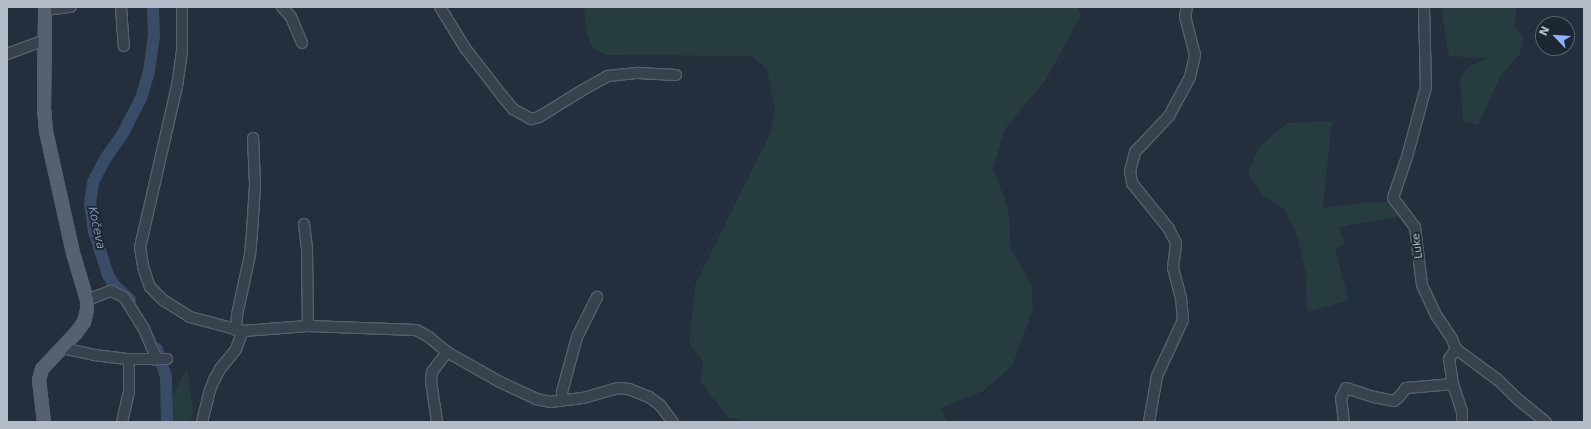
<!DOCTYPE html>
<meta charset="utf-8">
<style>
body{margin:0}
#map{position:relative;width:1591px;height:429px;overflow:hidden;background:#242f3e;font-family:"DejaVu Sans",sans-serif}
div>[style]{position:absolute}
.green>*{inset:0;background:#263c3f}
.river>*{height:12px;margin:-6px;padding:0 6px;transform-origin:6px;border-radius:6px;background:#394c67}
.roads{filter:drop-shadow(1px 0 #565f6c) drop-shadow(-1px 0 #565f6c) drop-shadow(0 1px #565f6c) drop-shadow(0 -1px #565f6c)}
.minor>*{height:10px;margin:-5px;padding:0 5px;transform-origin:5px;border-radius:5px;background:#38414e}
.major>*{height:12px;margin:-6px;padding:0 6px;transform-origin:6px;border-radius:6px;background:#56606e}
span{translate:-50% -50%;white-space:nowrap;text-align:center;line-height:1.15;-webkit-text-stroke:3.5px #1d2633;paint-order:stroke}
.street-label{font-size:11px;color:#b4bcc9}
.water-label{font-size:12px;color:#7c92b1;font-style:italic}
.frame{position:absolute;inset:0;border:8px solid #b4bcc9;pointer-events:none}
.north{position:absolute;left:1535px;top:16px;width:40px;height:40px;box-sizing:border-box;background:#1d2633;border:1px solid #59626f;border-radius:50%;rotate:295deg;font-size:11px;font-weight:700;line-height:16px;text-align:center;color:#b4bcc9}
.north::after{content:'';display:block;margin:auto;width:14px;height:18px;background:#8ab4f8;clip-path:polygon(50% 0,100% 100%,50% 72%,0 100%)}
</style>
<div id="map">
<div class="green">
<i style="clip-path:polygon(584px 7px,1077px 7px,1081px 15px,1045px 81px,1005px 129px,993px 168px,1008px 208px,1011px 249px,1032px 286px,1033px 309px,1012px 366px,983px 391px,941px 408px,947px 422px,746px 422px,728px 417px,700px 381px,703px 361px,689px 343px,695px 285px,771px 132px,775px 111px,767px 69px,751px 56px,607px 55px,593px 49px,586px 29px)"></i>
<i style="clip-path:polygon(1441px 7px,1516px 7px,1515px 27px,1524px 37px,1520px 54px,1501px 75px,1478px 125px,1463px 121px,1460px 76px,1470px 66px,1487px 58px,1449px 56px)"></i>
<i style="clip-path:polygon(1333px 121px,1331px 128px,1323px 208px,1370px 202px,1389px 202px,1400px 212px,1398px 217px,1348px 225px,1340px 228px,1345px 244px,1335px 249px,1349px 300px,1307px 312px,1306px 273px,1298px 238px,1284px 209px,1262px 195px,1248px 173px,1259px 147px,1287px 123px)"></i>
<i style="clip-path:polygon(187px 368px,193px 411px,190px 422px,160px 422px)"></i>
</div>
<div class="river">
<i style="left:130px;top:300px;width:22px;rotate:-137deg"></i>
<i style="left:114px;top:285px;width:12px;rotate:-121deg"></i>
<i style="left:108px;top:275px;width:46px;rotate:-107.7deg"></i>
<i style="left:94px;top:231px;width:27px;rotate:-98deg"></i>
<i style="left:90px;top:204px;width:22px;rotate:-82deg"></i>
<i style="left:93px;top:182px;width:26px;rotate:-62deg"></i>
<i style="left:105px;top:159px;width:29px;rotate:-55deg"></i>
<i style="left:122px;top:135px;width:42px;rotate:-62.8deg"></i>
<i style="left:141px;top:98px;width:28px;rotate:-73deg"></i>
<i style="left:149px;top:71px;width:35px;rotate:-82deg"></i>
<i style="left:154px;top:36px;width:29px;rotate:-92deg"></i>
<i style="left:157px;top:349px;width:29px;rotate:72deg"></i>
<i style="left:166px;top:377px;width:45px;rotate:88.7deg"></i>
</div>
<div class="roads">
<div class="minor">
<i style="left:121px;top:7px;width:39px;rotate:86deg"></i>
<i style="left:182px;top:7px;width:44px;rotate:90deg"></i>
<i style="left:182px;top:51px;width:35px;rotate:98deg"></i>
<i style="left:177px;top:86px;width:165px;rotate:102.9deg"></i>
<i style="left:140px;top:247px;width:20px;rotate:81deg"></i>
<i style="left:143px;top:267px;width:21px;rotate:71deg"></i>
<i style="left:150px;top:287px;width:18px;rotate:45deg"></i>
<i style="left:163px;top:300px;width:32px;rotate:32deg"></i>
<i style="left:190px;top:317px;width:55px;rotate:14.8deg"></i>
<i style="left:243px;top:331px;width:65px;rotate:-4.4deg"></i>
<i style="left:308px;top:326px;width:108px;rotate:2.1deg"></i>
<i style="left:416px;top:330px;width:15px;rotate:28deg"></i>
<i style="left:429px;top:337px;width:23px;rotate:40deg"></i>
<i style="left:447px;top:352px;width:61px;rotate:29.5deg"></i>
<i style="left:500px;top:382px;width:40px;rotate:25deg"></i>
<i style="left:536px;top:399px;width:14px;rotate:12deg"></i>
<i style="left:550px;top:402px;width:33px;rotate:-7deg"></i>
<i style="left:583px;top:398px;width:36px;rotate:-16deg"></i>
<i style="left:618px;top:388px;width:11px;rotate:5deg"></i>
<i style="left:629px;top:389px;width:22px;rotate:22deg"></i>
<i style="left:649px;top:397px;width:14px;rotate:36deg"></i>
<i style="left:660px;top:405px;width:21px;rotate:53deg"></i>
<i style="left:282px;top:7px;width:13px;rotate:48deg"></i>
<i style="left:291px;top:17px;width:28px;rotate:67deg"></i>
<i style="left:440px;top:7px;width:48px;rotate:58.6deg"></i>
<i style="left:465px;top:48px;width:62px;rotate:52.2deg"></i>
<i style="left:503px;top:97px;width:16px;rotate:50deg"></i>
<i style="left:513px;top:109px;width:21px;rotate:29deg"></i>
<i style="left:531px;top:119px;width:8px;rotate:-14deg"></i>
<i style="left:539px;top:117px;width:49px;rotate:-31.8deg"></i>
<i style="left:581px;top:91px;width:31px;rotate:-29deg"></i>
<i style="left:608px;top:76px;width:30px;rotate:-6deg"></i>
<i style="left:638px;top:73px;width:38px;rotate:3deg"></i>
<i style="left:1424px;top:7px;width:80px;rotate:88.6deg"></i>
<i style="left:1426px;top:87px;width:73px;rotate:105.2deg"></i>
<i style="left:1407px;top:157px;width:43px;rotate:108.9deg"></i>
<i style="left:1393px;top:198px;width:36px;rotate:53deg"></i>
<i style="left:1415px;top:227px;width:58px;rotate:83.1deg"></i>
<i style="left:1422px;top:285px;width:33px;rotate:65deg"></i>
<i style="left:1436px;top:315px;width:29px;rotate:56deg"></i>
<i style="left:1452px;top:339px;width:11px;rotate:68deg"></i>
<i style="left:1456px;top:349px;width:52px;rotate:36.4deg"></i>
<i style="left:1498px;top:380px;width:30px;rotate:44deg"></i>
<i style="left:1520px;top:401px;width:33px;rotate:39deg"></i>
<i style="left:45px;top:10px;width:26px;rotate:-7deg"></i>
<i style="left:7px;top:54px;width:40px;rotate:-20.2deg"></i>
<i style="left:304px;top:224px;width:25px;rotate:83deg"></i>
<i style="left:307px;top:249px;width:77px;rotate:89.3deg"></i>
<i style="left:87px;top:300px;width:26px;rotate:-21deg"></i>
<i style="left:111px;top:291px;width:14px;rotate:25deg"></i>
<i style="left:124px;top:297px;width:38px;rotate:58deg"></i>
<i style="left:144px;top:329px;width:28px;rotate:67deg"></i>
<i style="left:155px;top:355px;width:5px;rotate:90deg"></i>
<i style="left:236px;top:330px;width:15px;rotate:-86deg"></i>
<i style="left:237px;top:315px;width:61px;rotate:-77.8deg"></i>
<i style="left:250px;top:255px;width:23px;rotate:-85deg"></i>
<i style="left:252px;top:232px;width:47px;rotate:-86.3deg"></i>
<i style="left:255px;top:185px;width:47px;rotate:-92.4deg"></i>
<i style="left:62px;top:348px;width:33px;rotate:12deg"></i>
<i style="left:94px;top:355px;width:35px;rotate:7deg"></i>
<i style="left:129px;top:359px;width:38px"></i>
<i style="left:1456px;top:349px;width:12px;rotate:125deg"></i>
<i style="left:1449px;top:359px;width:25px;rotate:81deg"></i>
<i style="left:1453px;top:384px;width:29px;rotate:72deg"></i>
<i style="left:1462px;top:412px;width:10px;rotate:90deg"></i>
<i style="left:563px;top:400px;width:8px;rotate:-97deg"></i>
<i style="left:562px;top:392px;width:57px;rotate:-74.7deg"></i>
<i style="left:577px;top:337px;width:45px;rotate:-63.4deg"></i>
<i style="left:122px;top:422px;width:31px;rotate:-77deg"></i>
<i style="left:129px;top:392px;width:33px;rotate:-90deg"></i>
<i style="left:202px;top:422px;width:33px;rotate:-76deg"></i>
<i style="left:210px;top:390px;width:11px;rotate:-68deg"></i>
<i style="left:214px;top:380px;width:13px;rotate:-61deg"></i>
<i style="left:220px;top:369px;width:26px;rotate:-51deg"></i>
<i style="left:236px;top:349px;width:19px;rotate:-69deg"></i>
<i style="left:437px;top:422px;width:41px;rotate:-98.3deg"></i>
<i style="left:431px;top:381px;width:9px;rotate:-84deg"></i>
<i style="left:432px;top:372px;width:25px;rotate:-53deg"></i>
<i style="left:1149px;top:422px;width:47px;rotate:-80.1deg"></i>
<i style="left:1157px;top:376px;width:62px;rotate:-65.1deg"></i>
<i style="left:1183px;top:320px;width:22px;rotate:-95deg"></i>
<i style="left:1181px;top:298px;width:31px;rotate:-105deg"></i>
<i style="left:1173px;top:268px;width:25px;rotate:-83deg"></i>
<i style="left:1176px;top:243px;width:16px;rotate:-117deg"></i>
<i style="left:1169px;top:229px;width:59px;rotate:-128.8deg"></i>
<i style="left:1132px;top:183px;width:12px;rotate:-99deg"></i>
<i style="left:1130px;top:171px;width:20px;rotate:-75deg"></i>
<i style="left:1135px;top:152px;width:50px;rotate:-46.6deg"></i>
<i style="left:1169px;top:116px;width:44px;rotate:-61.7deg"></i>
<i style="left:1190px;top:77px;width:23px;rotate:-77deg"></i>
<i style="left:1195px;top:55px;width:40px;rotate:-104.4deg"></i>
<i style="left:1185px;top:16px;width:9px;rotate:-77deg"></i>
<i style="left:1344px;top:422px;width:24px;rotate:-97deg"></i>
<i style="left:1341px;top:398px;width:11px;rotate:-63deg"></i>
<i style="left:1346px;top:388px;width:29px;rotate:18deg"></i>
<i style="left:1374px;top:397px;width:20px;rotate:11deg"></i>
<i style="left:1394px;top:401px;width:6px;rotate:-39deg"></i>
<i style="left:1399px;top:397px;width:11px;rotate:-52deg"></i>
<i style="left:1406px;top:388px;width:47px;rotate:-4.9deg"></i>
</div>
<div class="major">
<i style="left:44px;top:422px;width:42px;rotate:-96.8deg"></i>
<i style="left:39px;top:380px;width:11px;rotate:-75deg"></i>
<i style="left:42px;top:369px;width:50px;rotate:-46.6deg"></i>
<i style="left:76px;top:333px;width:14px;rotate:-54deg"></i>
<i style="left:84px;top:322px;width:12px;rotate:-76deg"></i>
<i style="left:87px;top:310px;width:10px;rotate:-90deg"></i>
<i style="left:87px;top:300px;width:49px;rotate:-106.6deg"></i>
<i style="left:73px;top:253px;width:125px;rotate:-102.5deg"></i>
<i style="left:46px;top:131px;width:22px;rotate:-95deg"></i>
<i style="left:44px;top:109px;width:102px;rotate:-89.4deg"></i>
</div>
</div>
<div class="street-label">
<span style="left:1418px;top:246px;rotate:-97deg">Luke</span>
</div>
<div class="water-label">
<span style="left:96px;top:228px;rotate:78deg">Kočeva</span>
</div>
<div class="frame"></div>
<div class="north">N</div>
</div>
